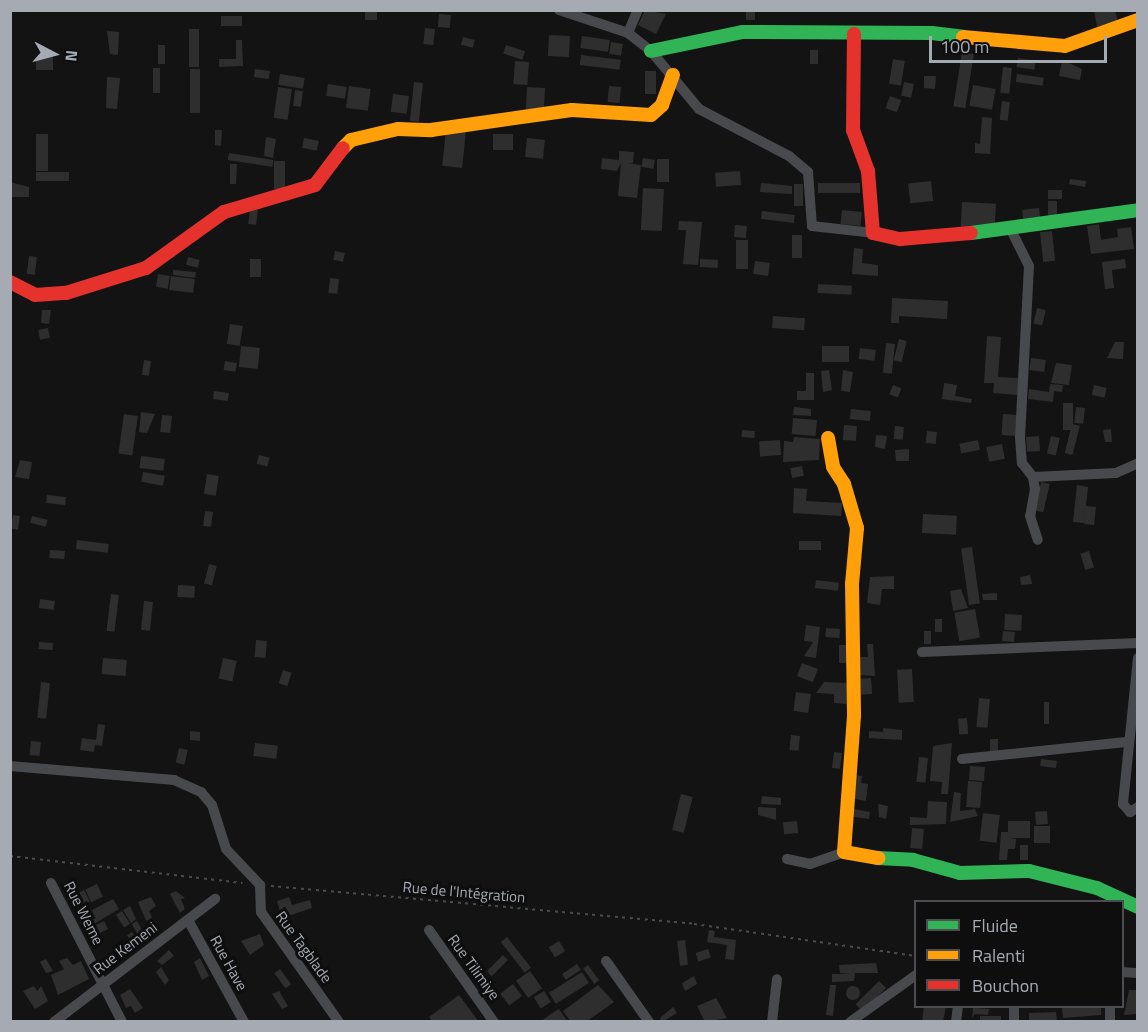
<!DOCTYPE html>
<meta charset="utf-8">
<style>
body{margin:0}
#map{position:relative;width:1148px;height:1032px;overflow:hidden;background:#131314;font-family:"Titillium Web",sans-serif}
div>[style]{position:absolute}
.building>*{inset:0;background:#2e2e2f;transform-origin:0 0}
.round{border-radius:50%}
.path>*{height:2px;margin-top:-1px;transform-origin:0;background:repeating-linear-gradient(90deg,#494b4d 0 3px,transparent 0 7.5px)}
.street>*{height:10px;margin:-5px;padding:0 5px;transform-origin:5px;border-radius:5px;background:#48494c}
.fast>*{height:14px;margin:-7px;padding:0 7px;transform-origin:7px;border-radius:7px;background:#30b455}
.slow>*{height:14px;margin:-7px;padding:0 7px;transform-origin:7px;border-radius:7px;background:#ff9f0a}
.jam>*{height:14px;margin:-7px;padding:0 7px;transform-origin:7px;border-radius:7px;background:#e5322d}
span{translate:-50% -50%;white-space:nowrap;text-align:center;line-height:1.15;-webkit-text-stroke:6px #0e0e0f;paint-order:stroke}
.street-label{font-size:15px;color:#a6abb3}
.frame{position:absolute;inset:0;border:12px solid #a6abb3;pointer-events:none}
.legend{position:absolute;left:914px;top:900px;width:210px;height:108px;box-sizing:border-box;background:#0e0e0f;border:2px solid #4b4d51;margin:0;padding:8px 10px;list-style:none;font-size:18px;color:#a6abb3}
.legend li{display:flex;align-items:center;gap:12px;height:30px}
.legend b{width:30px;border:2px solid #4b4d51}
.north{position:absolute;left:24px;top:24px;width:60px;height:60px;-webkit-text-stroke:4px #0e0e0f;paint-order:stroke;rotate:96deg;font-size:16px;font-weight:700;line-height:24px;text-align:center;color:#a6abb3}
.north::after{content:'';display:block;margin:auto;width:21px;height:27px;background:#a6abb3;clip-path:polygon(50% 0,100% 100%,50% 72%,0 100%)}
.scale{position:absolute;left:929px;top:36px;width:178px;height:27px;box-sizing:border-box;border:3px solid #a6abb3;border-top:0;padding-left:8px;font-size:18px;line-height:21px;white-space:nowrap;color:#a6abb3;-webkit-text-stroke:4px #0e0e0f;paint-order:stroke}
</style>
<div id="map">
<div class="building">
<i style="left:365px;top:10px;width:12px;height:10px"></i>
<i style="clip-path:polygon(645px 10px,666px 14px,656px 34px,638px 25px)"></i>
<i style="left:746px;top:10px;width:9px;height:10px"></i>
<i style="clip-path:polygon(1094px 10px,1115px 10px,1118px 23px,1097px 27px)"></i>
<i style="left:439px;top:14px;width:12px;height:13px;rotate:5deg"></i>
<i style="left:221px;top:16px;width:21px;height:10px"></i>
<i style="left:425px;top:28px;width:10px;height:16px;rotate:6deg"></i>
<i style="left:189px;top:29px;width:10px;height:38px"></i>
<i style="clip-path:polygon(107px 31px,119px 32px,118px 55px,110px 54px)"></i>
<i style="left:549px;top:35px;width:21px;height:21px;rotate:3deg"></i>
<i style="left:582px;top:36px;width:28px;height:12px;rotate:8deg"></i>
<i style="left:463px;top:37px;width:12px;height:8px;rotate:14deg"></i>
<i style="clip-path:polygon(236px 40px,242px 40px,243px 66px,219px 67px,219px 59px,236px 59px)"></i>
<i style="left:611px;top:42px;width:12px;height:12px;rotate:9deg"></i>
<i style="left:158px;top:45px;width:7px;height:19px"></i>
<i style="left:506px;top:45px;width:20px;height:9px;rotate:18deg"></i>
<i style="left:810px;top:50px;width:8px;height:14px"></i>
<i style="left:962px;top:52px;width:12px;height:55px;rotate:9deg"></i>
<i style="left:581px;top:55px;width:40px;height:10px;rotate:7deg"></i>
<i style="left:36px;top:57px;width:17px;height:13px"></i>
<i style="left:1018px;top:58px;width:18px;height:9px;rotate:9deg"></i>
<i style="left:893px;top:59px;width:12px;height:25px;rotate:9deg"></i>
<i style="clip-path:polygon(1062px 60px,1082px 69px,1080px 80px,1059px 76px)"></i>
<i style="left:515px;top:61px;width:14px;height:23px;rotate:4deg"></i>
<i style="left:1003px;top:67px;width:9px;height:26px;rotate:6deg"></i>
<i style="left:153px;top:68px;width:7px;height:25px"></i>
<i style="left:190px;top:69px;width:10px;height:44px"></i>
<i style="left:255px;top:69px;width:15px;height:8px;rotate:8deg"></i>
<i style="left:645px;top:71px;width:11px;height:23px"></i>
<i style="left:280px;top:74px;width:25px;height:11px;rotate:9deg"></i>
<i style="left:1017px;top:74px;width:27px;height:8px;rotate:8deg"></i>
<i style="clip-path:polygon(924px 76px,936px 76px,935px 89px,924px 88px)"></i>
<i style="clip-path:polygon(107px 77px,120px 78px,117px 109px,106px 108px)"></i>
<i style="left:414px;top:82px;width:9px;height:39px;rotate:6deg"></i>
<i style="left:904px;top:82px;width:10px;height:14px;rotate:11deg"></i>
<i style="left:328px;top:84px;width:19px;height:12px;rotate:9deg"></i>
<i style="left:973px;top:85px;width:23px;height:21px;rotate:10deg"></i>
<i style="left:349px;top:86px;width:22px;height:22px;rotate:8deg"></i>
<i style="left:609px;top:86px;width:12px;height:16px;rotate:5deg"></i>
<i style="left:278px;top:87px;width:14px;height:31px;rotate:8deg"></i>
<i style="left:527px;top:87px;width:18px;height:22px;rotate:3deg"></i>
<i style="left:295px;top:90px;width:8px;height:16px;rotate:7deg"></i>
<i style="left:393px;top:94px;width:16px;height:18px;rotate:7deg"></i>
<i style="left:890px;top:96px;width:12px;height:13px;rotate:20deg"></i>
<i style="left:1002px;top:101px;width:8px;height:19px;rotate:7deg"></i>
<i style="clip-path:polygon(982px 117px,992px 118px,990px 154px,975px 153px,975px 143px,980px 144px)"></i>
<i style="clip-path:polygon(215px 130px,222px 130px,221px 146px,215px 145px)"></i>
<i style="left:446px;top:130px;width:20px;height:36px;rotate:6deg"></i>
<i style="left:36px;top:134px;width:12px;height:37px"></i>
<i style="left:513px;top:134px;width:16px;height:20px;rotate:90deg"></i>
<i style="clip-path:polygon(266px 137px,276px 139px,273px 158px,264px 156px)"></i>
<i style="left:304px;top:138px;width:15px;height:10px;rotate:11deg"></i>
<i style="left:527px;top:138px;width:18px;height:19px;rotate:6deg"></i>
<i style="clip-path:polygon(619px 151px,634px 152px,633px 163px,627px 163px,641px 165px,637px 198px,618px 196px,621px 163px,617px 171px,601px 169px,602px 158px,619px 160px)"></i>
<i style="left:229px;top:153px;width:45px;height:7px;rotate:9deg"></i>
<i style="left:643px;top:158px;width:12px;height:9px;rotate:9deg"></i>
<i style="left:657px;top:159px;width:12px;height:23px"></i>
<i style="left:274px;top:161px;width:11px;height:28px"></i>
<i style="clip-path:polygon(230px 164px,237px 164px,236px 184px,230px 184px)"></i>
<i style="left:740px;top:171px;width:14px;height:25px;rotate:86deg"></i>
<i style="left:36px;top:172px;width:33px;height:9px"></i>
<i style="clip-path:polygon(1070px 179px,1086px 181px,1085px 187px,1069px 184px)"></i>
<i style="left:931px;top:181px;width:20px;height:23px;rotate:84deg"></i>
<i style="clip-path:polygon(10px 182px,29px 187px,29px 197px,10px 197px)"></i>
<i style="clip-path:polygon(761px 183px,792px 186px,792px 194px,760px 192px)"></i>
<i style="left:818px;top:183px;width:42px;height:10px"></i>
<i style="left:794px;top:184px;width:9px;height:22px"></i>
<i style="left:643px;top:188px;width:21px;height:42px;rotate:3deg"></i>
<i style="left:1048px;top:190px;width:14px;height:9px"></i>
<i style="left:1048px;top:201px;width:9px;height:18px"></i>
<i style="left:962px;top:202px;width:34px;height:25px;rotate:3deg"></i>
<i style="left:1039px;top:208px;width:9px;height:17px;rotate:84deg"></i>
<i style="left:250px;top:209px;width:8px;height:15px;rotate:7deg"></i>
<i style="left:842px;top:210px;width:20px;height:14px;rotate:6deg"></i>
<i style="left:762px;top:211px;width:33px;height:8px;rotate:7deg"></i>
<i style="clip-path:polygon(679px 221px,702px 222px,698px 265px,683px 264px,686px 230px,678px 230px)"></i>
<i style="clip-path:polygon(1099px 224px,1101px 240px,1118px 237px,1117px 229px,1131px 227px,1134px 249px,1091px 254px,1087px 226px)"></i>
<i style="left:735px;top:225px;width:12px;height:12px;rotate:5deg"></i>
<i style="left:1052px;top:231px;width:30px;height:12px;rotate:84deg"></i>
<i style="left:792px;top:235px;width:10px;height:23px"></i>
<i style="left:736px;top:240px;width:12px;height:29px"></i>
<i style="clip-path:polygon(854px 248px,863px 249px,862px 263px,878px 265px,878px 276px,852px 274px)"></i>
<i style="left:335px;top:251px;width:10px;height:9px;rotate:11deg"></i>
<i style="left:29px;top:256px;width:8px;height:18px;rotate:7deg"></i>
<i style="left:188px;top:257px;width:12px;height:8px;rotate:14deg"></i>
<i style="left:250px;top:259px;width:11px;height:18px"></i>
<i style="left:700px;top:259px;width:18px;height:8px;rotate:3deg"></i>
<i style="clip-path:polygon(1125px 259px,1126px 268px,1112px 270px,1114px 288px,1105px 289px,1102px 262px)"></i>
<i style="left:755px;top:261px;width:15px;height:13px;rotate:8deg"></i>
<i style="clip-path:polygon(173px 270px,196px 272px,195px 278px,173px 275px)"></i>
<i style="left:158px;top:274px;width:12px;height:13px;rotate:9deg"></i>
<i style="left:171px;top:276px;width:24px;height:14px;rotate:7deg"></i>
<i style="left:330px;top:278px;width:9px;height:15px;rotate:6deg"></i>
<i style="left:818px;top:284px;width:34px;height:9px;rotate:3deg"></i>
<i style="clip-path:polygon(892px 298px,948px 301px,947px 319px,899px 316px,899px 323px,891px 323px)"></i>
<i style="left:1037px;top:308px;width:9px;height:16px;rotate:13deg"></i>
<i style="clip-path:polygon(42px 310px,51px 310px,49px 324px,41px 323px)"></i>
<i style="left:773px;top:316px;width:32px;height:12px;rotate:4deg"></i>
<i style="left:230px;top:324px;width:13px;height:20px;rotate:9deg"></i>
<i style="left:48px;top:328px;width:10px;height:10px;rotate:79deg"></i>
<i style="clip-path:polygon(987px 336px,1001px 337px,998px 377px,1020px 378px,1019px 395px,993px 393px,994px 383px,984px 383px)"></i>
<i style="left:899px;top:339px;width:8px;height:22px;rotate:14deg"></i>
<i style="clip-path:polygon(1115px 342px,1124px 342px,1123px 359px,1107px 358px)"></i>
<i style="left:886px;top:343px;width:9px;height:30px;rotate:6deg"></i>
<i style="left:241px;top:346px;width:19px;height:21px;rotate:6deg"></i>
<i style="left:822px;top:346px;width:27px;height:16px"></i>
<i style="left:860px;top:348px;width:16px;height:11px;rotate:7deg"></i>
<i style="left:1031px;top:358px;width:15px;height:12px;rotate:8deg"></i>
<i style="left:144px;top:360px;width:7px;height:15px;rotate:8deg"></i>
<i style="left:225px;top:361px;width:12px;height:9px;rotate:9deg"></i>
<i style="clip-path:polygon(1056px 363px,1072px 365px,1069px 385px,1051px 383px)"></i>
<i style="clip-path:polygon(829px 370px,832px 390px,823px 392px,821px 371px)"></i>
<i style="clip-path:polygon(843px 370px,853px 372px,850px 392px,841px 391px)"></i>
<i style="clip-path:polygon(806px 373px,814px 373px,814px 400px,797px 400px,797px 391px,806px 391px)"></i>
<i style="clip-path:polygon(944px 383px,957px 385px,955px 396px,972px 399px,971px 403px,942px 399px)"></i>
<i style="clip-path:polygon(1050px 384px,1063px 385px,1062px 392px,1054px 391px,1053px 402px,1028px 399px,1029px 389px,1049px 392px)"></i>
<i style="left:893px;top:385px;width:9px;height:10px;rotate:21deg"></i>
<i style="left:1094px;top:385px;width:13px;height:10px;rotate:13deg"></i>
<i style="left:214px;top:391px;width:15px;height:8px;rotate:8deg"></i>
<i style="left:1063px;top:403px;width:10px;height:27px"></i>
<i style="clip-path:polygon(794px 407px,811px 409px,811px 416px,793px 415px)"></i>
<i style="left:1076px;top:407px;width:9px;height:16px;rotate:6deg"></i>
<i style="left:851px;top:409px;width:20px;height:10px;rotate:6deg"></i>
<i style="clip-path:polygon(141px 412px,155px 414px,147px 433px,139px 432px)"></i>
<i style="left:124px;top:414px;width:14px;height:40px;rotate:8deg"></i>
<i style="left:1003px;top:414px;width:16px;height:21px;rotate:4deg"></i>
<i style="left:162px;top:415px;width:10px;height:17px;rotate:6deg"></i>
<i style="left:793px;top:418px;width:24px;height:16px;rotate:5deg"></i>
<i style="left:1072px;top:424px;width:8px;height:30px;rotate:14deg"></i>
<i style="left:844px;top:425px;width:13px;height:15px;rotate:4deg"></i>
<i style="left:895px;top:426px;width:9px;height:13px;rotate:6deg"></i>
<i style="clip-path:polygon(1111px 429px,1112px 442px,1105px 442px,1103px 430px)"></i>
<i style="left:742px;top:430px;width:13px;height:7px;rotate:4deg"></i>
<i style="left:927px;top:431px;width:10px;height:12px;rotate:6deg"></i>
<i style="clip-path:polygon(876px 435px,887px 436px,885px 449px,875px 447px)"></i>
<i style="left:1039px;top:436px;width:15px;height:13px;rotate:86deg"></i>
<i style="left:1051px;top:436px;width:9px;height:18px;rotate:13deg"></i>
<i style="clip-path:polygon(794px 437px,820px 439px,819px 460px,783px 462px,784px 441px,793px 442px)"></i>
<i style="left:780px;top:440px;width:15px;height:21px;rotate:86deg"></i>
<i style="left:978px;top:440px;width:10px;height:19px;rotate:79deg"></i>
<i style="left:1002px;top:444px;width:15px;height:16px;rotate:79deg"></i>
<i style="clip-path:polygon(909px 449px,909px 461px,896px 461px,895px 450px)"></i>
<i style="left:259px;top:455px;width:11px;height:9px;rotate:15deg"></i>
<i style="left:141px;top:456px;width:24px;height:12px;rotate:7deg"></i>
<i style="clip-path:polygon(20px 460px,32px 462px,29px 479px,15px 477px)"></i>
<i style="left:802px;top:466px;width:10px;height:12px;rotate:79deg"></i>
<i style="left:143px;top:472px;width:22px;height:10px;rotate:10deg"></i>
<i style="left:207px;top:474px;width:12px;height:20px;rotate:9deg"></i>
<i style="left:1041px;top:482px;width:9px;height:29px;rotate:13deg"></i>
<i style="clip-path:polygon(1077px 485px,1088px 487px,1086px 506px,1096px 507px,1094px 525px,1084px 524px,1086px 514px,1084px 523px,1073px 522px)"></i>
<i style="clip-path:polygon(794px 488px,807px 489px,806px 501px,842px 503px,841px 516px,793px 513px)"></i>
<i style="left:47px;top:495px;width:19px;height:8px;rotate:6deg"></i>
<i style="left:205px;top:511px;width:8px;height:15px;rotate:7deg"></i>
<i style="left:923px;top:514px;width:34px;height:19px;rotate:3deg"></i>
<i style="left:13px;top:515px;width:7px;height:14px;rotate:8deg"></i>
<i style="left:32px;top:516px;width:16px;height:7px;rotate:14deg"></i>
<i style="left:77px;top:540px;width:32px;height:9px;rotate:7deg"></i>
<i style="left:799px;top:541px;width:22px;height:9px"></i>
<i style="left:972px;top:547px;width:57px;height:11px;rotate:82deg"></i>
<i style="left:50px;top:550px;width:15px;height:8px;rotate:4deg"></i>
<i style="left:1089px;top:551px;width:17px;height:9px;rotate:73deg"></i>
<i style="left:209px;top:564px;width:8px;height:20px;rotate:14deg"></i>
<i style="clip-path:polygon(1030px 575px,1032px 584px,1021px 585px,1020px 577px)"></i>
<i style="clip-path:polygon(894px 576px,894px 589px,882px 589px,880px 605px,867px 603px,870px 577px)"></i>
<i style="left:816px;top:580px;width:23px;height:8px;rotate:7deg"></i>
<i style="left:178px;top:585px;width:17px;height:12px;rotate:3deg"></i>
<i style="clip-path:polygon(961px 589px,968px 608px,953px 611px,950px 591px)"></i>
<i style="clip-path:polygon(997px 593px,997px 600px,983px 600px,982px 594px)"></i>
<i style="left:111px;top:594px;width:8px;height:37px;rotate:7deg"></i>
<i style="left:40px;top:599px;width:15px;height:9px;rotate:8deg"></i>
<i style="left:144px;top:601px;width:9px;height:29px;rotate:6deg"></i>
<i style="left:975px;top:609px;width:29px;height:21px;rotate:80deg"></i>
<i style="left:1005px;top:614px;width:17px;height:16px;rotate:3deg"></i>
<i style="left:935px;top:619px;width:7px;height:13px"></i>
<i style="clip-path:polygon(806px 625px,820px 627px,816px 658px,804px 656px,813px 642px,804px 641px)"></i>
<i style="left:826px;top:628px;width:14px;height:9px;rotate:4deg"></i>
<i style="left:924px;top:631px;width:7px;height:13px"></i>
<i style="left:1003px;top:631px;width:12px;height:10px;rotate:5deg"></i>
<i style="left:256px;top:640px;width:11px;height:17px;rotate:5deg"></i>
<i style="left:39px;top:642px;width:14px;height:7px;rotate:4deg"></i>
<i style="clip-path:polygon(867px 644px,873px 644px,875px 676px,859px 675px,860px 657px,868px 657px)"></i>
<i style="left:839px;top:645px;width:10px;height:18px"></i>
<i style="left:103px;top:658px;width:24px;height:16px;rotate:5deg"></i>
<i style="left:223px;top:658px;width:14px;height:21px;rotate:12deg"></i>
<i style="left:802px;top:663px;width:17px;height:14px;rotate:21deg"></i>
<i style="left:912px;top:669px;width:33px;height:15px;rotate:87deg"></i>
<i style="left:283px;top:670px;width:9px;height:14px;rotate:18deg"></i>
<i style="left:871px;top:678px;width:16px;height:11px;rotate:86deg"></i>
<i style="left:41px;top:682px;width:9px;height:36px;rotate:6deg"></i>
<i style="clip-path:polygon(824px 682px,849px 683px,847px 704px,834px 703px,834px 694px,816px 693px)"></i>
<i style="left:796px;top:692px;width:15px;height:19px;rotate:8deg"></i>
<i style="left:979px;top:698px;width:11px;height:29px;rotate:5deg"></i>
<i style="left:1044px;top:702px;width:5px;height:22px"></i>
<i style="left:967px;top:718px;width:16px;height:9px;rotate:86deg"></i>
<i style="clip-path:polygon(98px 724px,105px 725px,102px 746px,95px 745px,94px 752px,80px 750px,82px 738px,96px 740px)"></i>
<i style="clip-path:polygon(883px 728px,902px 730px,902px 740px,869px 738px,869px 731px,883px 732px)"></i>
<i style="clip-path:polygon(190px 731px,200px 732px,200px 741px,190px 740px)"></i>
<i style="left:791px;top:735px;width:9px;height:15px;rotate:6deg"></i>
<i style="left:990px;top:739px;width:8px;height:14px"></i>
<i style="left:31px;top:741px;width:10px;height:14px;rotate:6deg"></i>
<i style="left:255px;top:743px;width:23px;height:13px;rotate:7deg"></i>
<i style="clip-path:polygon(952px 743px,948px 794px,941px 794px,942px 782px,930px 781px,933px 746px)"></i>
<i style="left:179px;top:748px;width:9px;height:15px;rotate:13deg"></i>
<i style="left:834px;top:752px;width:8px;height:16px;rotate:7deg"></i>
<i style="left:919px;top:757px;width:9px;height:25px;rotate:6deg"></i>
<i style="left:1041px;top:759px;width:16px;height:7px;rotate:7deg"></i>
<i style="left:970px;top:766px;width:15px;height:14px;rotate:4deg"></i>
<i style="clip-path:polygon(853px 775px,862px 776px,861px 783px,868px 784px,866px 801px,855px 799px,854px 809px,870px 812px,869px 819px,848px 816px)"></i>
<i style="left:968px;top:781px;width:14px;height:26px;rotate:4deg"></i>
<i style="clip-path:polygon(954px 792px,961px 793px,960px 811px,975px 809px,978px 816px,950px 822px)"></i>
<i style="left:681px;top:794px;width:12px;height:37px;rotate:14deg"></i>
<i style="clip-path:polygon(762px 796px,781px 798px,781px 805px,761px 804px)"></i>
<i style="clip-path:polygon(928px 801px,947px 802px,946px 824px,910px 825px,910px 817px,927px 818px)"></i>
<i style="clip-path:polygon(878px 804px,888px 806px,886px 819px,879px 817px)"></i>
<i style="clip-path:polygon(758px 807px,776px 808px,776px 820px,758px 815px)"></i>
<i style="left:1047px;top:811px;width:13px;height:12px;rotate:86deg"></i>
<i style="left:983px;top:813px;width:17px;height:28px;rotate:7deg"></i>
<i style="left:797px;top:821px;width:12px;height:14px;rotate:85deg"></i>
<i style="clip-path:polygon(1008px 821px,1030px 821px,1030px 838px,1009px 838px,1016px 839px,1015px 849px,1008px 849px,1007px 860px,999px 860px,1001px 832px,1008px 832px)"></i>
<i style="left:1034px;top:826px;width:16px;height:17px"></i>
<i style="left:912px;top:828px;width:12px;height:20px;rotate:5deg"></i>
<i style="left:1020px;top:845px;width:8px;height:15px"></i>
<i style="left:97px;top:884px;width:14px;height:13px;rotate:65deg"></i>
<i style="left:84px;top:890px;width:13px;height:13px;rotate:63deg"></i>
<i style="clip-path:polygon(176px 891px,185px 898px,181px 899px,185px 909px,180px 913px,170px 894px)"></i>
<i style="clip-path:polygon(151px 897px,156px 906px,149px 911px,158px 929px,152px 934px,138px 902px)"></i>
<i style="clip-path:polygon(289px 897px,292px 905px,310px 900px,312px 908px,282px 918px,277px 901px)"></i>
<i style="clip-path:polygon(113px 899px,119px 909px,84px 930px,77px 918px)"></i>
<i style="clip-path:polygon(130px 906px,136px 919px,131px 923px,123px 910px)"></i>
<i style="left:122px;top:911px;width:15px;height:7px;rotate:58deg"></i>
<i style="left:104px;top:921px;width:9px;height:15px;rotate:63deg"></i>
<i style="left:137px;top:921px;width:21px;height:6px;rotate:61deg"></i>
<i style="clip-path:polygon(709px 930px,715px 931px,714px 937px,736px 940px,734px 960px,725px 959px,727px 945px,707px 942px)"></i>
<i style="left:132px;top:932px;width:14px;height:6px;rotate:56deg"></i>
<i style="clip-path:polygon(260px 934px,264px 945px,250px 955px,241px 941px)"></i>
<i style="left:507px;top:937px;width:39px;height:8px;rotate:52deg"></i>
<i style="left:685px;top:940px;width:25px;height:8px;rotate:83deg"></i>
<i style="left:559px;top:941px;width:12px;height:12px;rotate:59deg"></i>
<i style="left:708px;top:949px;width:9px;height:13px;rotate:72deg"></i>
<i style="clip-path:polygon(169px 950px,174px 956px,162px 965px,157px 961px)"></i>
<i style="left:503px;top:955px;width:7px;height:23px;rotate:45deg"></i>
<i style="clip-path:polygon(67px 958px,73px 965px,81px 961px,89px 979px,58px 995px,51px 975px,64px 969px,59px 961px)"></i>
<i style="clip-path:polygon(200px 958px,209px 976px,202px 980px,194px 962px)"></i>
<i style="clip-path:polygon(46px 959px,53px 971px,46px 973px,40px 962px)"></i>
<i style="clip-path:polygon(876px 963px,878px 973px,855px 973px,854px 981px,832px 982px,832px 974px,851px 974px,840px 973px,839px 965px)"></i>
<i style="left:577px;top:964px;width:7px;height:18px;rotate:56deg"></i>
<i style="left:588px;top:965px;width:19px;height:6px;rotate:54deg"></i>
<i style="clip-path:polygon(161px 967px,169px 980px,165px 985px,156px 972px)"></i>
<i style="left:280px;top:969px;width:19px;height:7px;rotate:54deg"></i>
<i style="left:530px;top:971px;width:21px;height:17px;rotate:55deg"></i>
<i style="left:582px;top:972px;width:13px;height:39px;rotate:58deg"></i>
<i style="clip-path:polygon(694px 976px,697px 984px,685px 991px,682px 983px)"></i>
<i style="left:879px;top:981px;width:10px;height:33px;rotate:45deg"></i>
<i style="left:513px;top:984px;width:15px;height:16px;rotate:53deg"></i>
<i style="clip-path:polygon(598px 985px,614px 1002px,586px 1022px,571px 1022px,563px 1011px)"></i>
<i style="clip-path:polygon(830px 985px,836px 985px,833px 1016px,826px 1015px)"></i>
<i style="clip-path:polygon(34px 986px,37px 991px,41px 986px,48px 1001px,35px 1009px,23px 991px)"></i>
<i class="round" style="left:846px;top:986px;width:14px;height:14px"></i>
<i style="clip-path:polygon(130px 989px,143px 1008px,135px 1013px,131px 1006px,126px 1008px,120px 995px)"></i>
<i style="clip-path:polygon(1129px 990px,1137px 990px,1137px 1014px,1124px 1015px)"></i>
<i style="clip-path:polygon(279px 991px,288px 1006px,282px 1009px,272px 994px)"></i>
<i style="left:544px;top:991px;width:13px;height:12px;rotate:58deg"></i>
<i style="clip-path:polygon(459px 995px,479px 1022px,432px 1022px,429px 1017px)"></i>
<i style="clip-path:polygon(716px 998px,727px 1018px,705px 1022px,697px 1006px)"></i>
<i style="clip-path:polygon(924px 1006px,946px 1006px,943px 1022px,922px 1022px)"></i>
<i style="clip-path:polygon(1082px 1006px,1101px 1006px,1101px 1015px,1063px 1018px,1062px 1008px)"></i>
<i style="clip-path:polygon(673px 1007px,677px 1013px,662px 1022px,660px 1018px)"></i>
<i style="clip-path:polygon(973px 1008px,989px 1009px,988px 1015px,975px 1014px,972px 1018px)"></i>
<i style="clip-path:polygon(559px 1009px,568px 1022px,540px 1022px,552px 1013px)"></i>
<i style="clip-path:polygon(1056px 1012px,1057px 1021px,1029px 1021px,1029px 1013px)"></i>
<i style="left:980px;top:1016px;width:21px;height:6px"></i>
</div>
<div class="path">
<i style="left:10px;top:856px;width:234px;rotate:6.6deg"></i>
<i style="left:271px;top:886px;width:425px;rotate:5.1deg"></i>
<i style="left:694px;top:924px;width:224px;rotate:8.2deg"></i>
</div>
<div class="street">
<i style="left:559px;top:10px;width:73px;rotate:18.4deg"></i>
<i style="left:628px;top:33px;width:29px;rotate:38deg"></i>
<i style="left:651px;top:51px;width:75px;rotate:50.4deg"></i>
<i style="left:699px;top:109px;width:102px;rotate:27.6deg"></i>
<i style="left:789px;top:156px;width:25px;rotate:40deg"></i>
<i style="left:808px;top:172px;width:54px;rotate:85.8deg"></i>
<i style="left:812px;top:226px;width:61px;rotate:6.5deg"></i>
<i style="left:628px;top:33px;width:25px;rotate:-67deg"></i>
<i style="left:1011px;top:230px;width:40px;rotate:63.4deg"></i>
<i style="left:1029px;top:266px;width:171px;rotate:93deg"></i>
<i style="left:1020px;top:437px;width:26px;rotate:86deg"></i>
<i style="left:1022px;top:463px;width:18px;rotate:52deg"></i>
<i style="left:1033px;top:477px;width:12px;rotate:81deg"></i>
<i style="left:1035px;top:489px;width:27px;rotate:100deg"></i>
<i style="left:1030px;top:516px;width:25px;rotate:72deg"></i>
<i style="left:1033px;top:477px;width:83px;rotate:-2.8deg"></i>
<i style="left:1116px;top:473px;width:24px;rotate:-24deg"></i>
<i style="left:922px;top:652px;width:216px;rotate:-2.4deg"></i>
<i style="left:1138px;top:658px;width:147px;rotate:95.9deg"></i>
<i style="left:1123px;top:804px;width:11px;rotate:49deg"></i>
<i style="left:1130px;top:812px;width:9px;rotate:-32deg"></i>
<i style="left:962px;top:759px;width:165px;rotate:-5.9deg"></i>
<i style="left:10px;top:766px;width:165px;rotate:4.9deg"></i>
<i style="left:174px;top:780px;width:30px;rotate:24deg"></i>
<i style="left:201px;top:792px;width:17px;rotate:50deg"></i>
<i style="left:212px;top:805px;width:46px;rotate:72.3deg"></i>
<i style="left:226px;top:849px;width:50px;rotate:46.6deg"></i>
<i style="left:260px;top:885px;width:27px;rotate:88deg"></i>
<i style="left:261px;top:912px;width:135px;rotate:54.7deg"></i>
<i style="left:787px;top:859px;width:24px;rotate:12deg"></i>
<i style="left:810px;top:864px;width:36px;rotate:-19deg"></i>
<i style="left:51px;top:883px;width:156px;rotate:62.9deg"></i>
<i style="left:188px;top:920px;width:116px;rotate:61.2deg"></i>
<i style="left:429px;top:930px;width:113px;rotate:54.8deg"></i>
<i style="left:606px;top:961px;width:75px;rotate:54.8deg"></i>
<i style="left:1122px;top:972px;width:16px;rotate:4deg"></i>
<i style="left:1014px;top:1006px;width:16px;rotate:90deg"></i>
<i style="left:1110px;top:1006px;width:16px;rotate:90deg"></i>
<i style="left:54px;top:1022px;width:203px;rotate:-37.4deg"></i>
<i style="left:772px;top:1022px;width:43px;rotate:-83.4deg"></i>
<i style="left:850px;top:1022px;width:81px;rotate:-35.5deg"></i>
<i style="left:956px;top:1022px;width:16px;rotate:-83deg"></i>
</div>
<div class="fast">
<i style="left:651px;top:51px;width:94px;rotate:-11.7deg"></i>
<i style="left:743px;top:32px;width:189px;rotate:0.3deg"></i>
<i style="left:932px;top:33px;width:31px;rotate:7deg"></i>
<i style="left:971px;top:233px;width:169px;rotate:-7.8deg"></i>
<i style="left:878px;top:858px;width:35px;rotate:3deg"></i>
<i style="left:913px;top:860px;width:49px;rotate:15.5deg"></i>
<i style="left:960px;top:873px;width:69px;rotate:-1.7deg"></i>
<i style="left:1029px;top:871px;width:70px;rotate:14deg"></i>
<i style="left:1097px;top:888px;width:45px;rotate:24.9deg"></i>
</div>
<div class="slow">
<i style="left:963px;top:37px;width:102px;rotate:5deg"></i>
<i style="left:1065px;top:46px;width:77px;rotate:-19.6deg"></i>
<i style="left:343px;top:148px;width:11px;rotate:-45deg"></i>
<i style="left:351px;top:140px;width:48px;rotate:-13.2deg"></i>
<i style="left:398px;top:129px;width:33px;rotate:2deg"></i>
<i style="left:431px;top:130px;width:142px;rotate:-8.1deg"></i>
<i style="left:572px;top:110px;width:79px;rotate:3.6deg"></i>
<i style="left:651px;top:115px;width:15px;rotate:-42deg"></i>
<i style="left:662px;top:105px;width:32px;rotate:-70deg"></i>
<i style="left:828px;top:438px;width:29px;rotate:80deg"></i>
<i style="left:833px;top:467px;width:20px;rotate:57deg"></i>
<i style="left:844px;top:484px;width:46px;rotate:73.5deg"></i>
<i style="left:857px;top:528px;width:56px;rotate:95.1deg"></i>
<i style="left:852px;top:584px;width:132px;rotate:89.1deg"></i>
<i style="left:854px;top:716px;width:136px;rotate:94.2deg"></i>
<i style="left:844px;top:852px;width:35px;rotate:10deg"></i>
</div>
<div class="jam">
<i style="left:854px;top:34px;width:96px;rotate:90.6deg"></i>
<i style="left:853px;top:130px;width:44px;rotate:69.9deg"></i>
<i style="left:868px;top:171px;width:62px;rotate:85.4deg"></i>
<i style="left:873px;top:233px;width:28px;rotate:13deg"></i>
<i style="left:900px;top:239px;width:71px;rotate:-4.8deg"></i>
<i style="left:10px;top:282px;width:28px;rotate:27deg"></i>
<i style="left:35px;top:295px;width:31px;rotate:-4deg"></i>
<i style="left:66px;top:293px;width:84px;rotate:-17.4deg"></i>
<i style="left:146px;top:268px;width:96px;rotate:-35.7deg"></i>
<i style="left:224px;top:212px;width:95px;rotate:-16.5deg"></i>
<i style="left:315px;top:185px;width:46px;rotate:-52.9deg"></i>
</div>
<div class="street-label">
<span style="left:464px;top:892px;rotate:5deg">Rue de l'Intégration</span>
<span style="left:84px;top:913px;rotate:63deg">Rue Weme</span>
<span style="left:304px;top:947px;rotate:54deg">Rue Tagblade</span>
<span style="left:125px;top:948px;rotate:-37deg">Rue Kemeni</span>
<span style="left:229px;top:963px;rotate:61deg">Rue Have</span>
<span style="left:474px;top:967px;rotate:54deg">Rue Tilimiye</span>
</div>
<div class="frame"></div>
<ul class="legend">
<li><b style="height:8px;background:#30b455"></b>Fluide</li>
<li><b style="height:8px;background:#ff9f0a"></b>Ralenti</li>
<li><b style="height:8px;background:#e5322d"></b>Bouchon</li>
</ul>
<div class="north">N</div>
<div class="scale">100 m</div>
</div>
